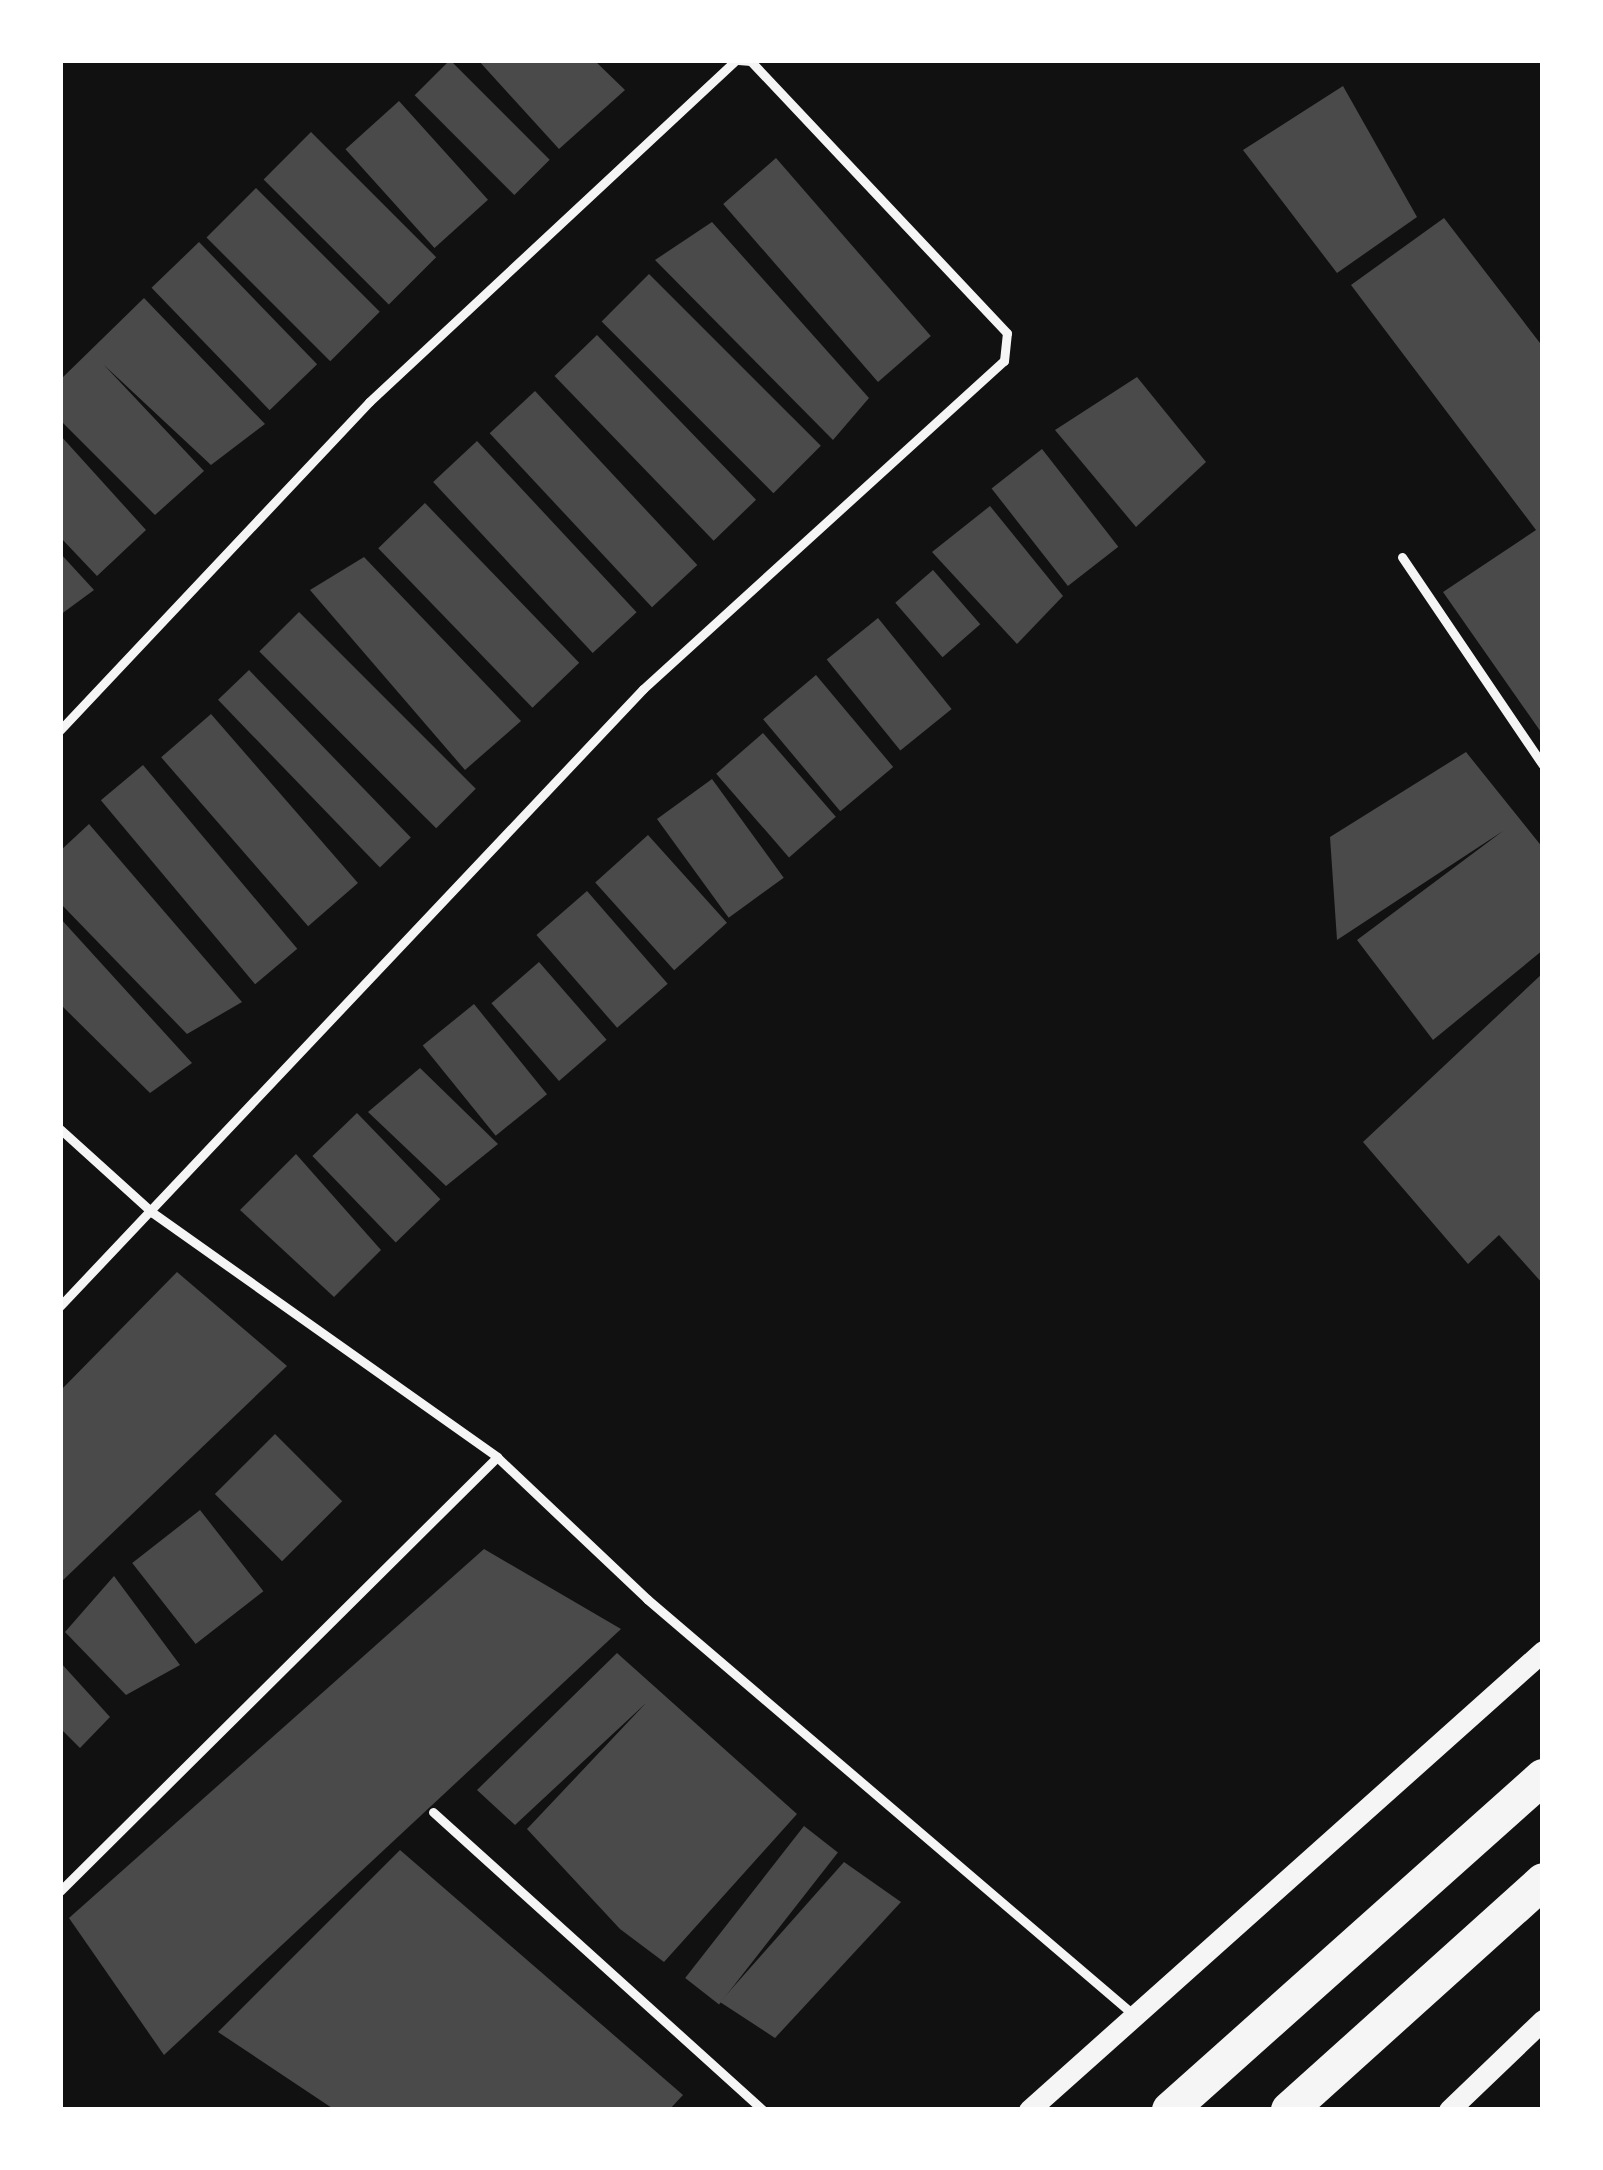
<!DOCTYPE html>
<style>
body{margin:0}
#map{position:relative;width:1603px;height:2170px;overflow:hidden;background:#111;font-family:Ubuntu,sans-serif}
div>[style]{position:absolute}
.building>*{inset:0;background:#4a4a4a;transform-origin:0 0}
.service>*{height:9px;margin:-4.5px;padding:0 4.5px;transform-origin:4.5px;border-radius:4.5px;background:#f5f5f5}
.tertiary>*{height:21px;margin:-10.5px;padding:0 10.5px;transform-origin:10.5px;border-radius:10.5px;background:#f5f5f5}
.motorway>*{height:36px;margin:-18px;padding:0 18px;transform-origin:18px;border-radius:18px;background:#f5f5f5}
span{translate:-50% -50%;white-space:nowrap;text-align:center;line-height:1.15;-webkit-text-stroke:12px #fff;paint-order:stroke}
.frame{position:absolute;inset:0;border:63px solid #fff;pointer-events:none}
</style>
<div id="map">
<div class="building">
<i style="left:450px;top:60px;width:141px;height:50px;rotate:45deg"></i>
<i style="clip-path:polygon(478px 60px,594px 60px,625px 90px,559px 149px)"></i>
<i style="clip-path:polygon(1343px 86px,1417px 217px,1337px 273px,1243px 150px)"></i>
<i style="left:399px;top:101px;width:133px;height:72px;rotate:48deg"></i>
<i style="left:311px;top:132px;width:177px;height:67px;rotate:45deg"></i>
<i style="left:776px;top:158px;width:236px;height:70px;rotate:49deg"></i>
<i style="left:256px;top:188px;width:175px;height:70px;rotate:45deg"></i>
<i style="clip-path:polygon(1444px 218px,1543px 347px,1543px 735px,1443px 592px,1536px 530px,1351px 285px)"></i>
<i style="clip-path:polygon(712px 222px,869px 398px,833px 440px,655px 260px)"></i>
<i style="left:199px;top:242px;width:170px;height:66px;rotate:46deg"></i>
<i style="left:649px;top:274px;width:243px;height:67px;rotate:45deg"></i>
<i style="clip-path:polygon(144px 298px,265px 424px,211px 465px,104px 365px,204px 471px,155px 515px,60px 420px,60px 380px)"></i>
<i style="left:597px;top:335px;width:229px;height:59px;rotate:46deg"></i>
<i style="clip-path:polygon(1137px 377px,1206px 462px,1136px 527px,1055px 430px)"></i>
<i style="left:535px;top:391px;width:238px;height:62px;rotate:47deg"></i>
<i style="clip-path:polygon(60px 435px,146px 530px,97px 576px,60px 537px)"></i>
<i style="left:477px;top:441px;width:234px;height:60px;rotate:47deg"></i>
<i style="left:1042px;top:449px;width:124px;height:64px;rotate:52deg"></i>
<i style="left:425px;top:503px;width:222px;height:65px;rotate:46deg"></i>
<i style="clip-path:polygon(990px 506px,1063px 596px,1017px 644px,932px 552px)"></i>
<i style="clip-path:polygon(60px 553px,94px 590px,60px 615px)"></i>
<i style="clip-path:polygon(364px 557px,521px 721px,465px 770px,310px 590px)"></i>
<i style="left:933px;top:570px;width:72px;height:50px;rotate:49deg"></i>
<i style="left:299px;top:612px;width:250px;height:56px;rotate:45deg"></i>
<i style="left:878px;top:618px;width:117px;height:66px;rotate:51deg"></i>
<i style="left:249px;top:670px;width:233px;height:43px;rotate:46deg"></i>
<i style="left:816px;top:675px;width:120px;height:69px;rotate:50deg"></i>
<i style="left:211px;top:714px;width:224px;height:66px;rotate:49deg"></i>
<i style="left:763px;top:733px;width:111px;height:62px;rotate:49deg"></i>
<i style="clip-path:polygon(1466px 752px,1543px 848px,1543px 950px,1433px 1040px,1357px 940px,1503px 831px,1337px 940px,1330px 837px)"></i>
<i style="left:143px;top:765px;width:240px;height:55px;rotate:50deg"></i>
<i style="left:712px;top:779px;width:122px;height:68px;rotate:54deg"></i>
<i style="clip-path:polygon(89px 824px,242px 1002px,187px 1034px,60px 903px,60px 851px)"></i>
<i style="left:648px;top:835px;width:118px;height:71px;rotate:48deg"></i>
<i style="left:587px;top:891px;width:123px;height:67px;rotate:49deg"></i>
<i style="clip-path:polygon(60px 918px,192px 1063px,150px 1093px,60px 1004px)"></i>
<i style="left:539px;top:962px;width:103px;height:63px;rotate:49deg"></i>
<i style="clip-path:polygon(1543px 973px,1543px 1284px,1499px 1235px,1468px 1264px,1363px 1142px)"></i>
<i style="left:474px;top:1004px;width:116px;height:66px;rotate:51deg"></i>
<i style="clip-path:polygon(420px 1068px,498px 1144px,446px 1186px,368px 1112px)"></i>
<i style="left:357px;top:1113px;width:120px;height:62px;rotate:46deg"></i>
<i style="clip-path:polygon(296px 1154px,381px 1250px,334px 1297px,240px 1210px)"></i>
<i style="clip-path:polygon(177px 1272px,287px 1366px,60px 1583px,60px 1391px)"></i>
<i style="left:275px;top:1434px;width:95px;height:85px;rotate:45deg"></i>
<i style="left:200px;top:1510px;width:103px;height:86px;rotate:52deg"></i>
<i style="clip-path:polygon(484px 1549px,621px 1629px,164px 2055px,69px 1918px)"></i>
<i style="clip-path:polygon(114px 1576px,180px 1665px,126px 1695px,65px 1632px)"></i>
<i style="clip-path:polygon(617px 1653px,797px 1814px,664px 1962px,620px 1929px,527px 1829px,646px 1703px,515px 1825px,477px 1790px)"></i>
<i style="clip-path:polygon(60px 1662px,110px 1717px,80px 1748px,60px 1728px)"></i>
<i style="left:804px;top:1826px;width:43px;height:193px;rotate:38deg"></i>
<i style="clip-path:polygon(400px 1850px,683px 2095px,669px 2110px,335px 2110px,218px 2032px)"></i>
<i style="clip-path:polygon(844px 1862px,901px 1902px,775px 2038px,720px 2002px)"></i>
</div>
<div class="service">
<i style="left:1402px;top:557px;width:251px;rotate:55.9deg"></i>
<i style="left:60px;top:730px;width:451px;rotate:-46.7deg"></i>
<i style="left:369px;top:402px;width:502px;rotate:-42.98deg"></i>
<i style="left:60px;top:1129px;width:125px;rotate:42.1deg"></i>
<i style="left:153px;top:1213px;width:422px;rotate:35.3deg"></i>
<i style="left:497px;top:1457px;width:207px;rotate:43.4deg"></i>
<i style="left:647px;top:1599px;width:642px;rotate:40.51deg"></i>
<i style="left:60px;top:1306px;width:849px;rotate:-46.62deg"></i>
<i style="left:643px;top:689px;width:488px;rotate:-42.3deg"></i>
<i style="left:1004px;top:361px;width:28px;rotate:-84deg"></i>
<i style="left:1007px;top:333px;width:374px;rotate:-133.3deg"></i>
<i style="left:751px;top:61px;width:13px;rotate:-176deg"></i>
<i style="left:433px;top:1812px;width:445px;rotate:42.1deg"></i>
<i style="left:60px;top:1891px;width:616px;rotate:-44.8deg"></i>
</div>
<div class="tertiary">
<i style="left:1029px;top:2110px;width:689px;rotate:-41.76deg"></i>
<i style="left:1449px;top:2110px;width:130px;rotate:-43.8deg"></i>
</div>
<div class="motorway">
<i style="left:1170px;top:2110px;width:500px;rotate:-41.76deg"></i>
<i style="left:1289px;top:2110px;width:342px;rotate:-42deg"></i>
</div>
<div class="frame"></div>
</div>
